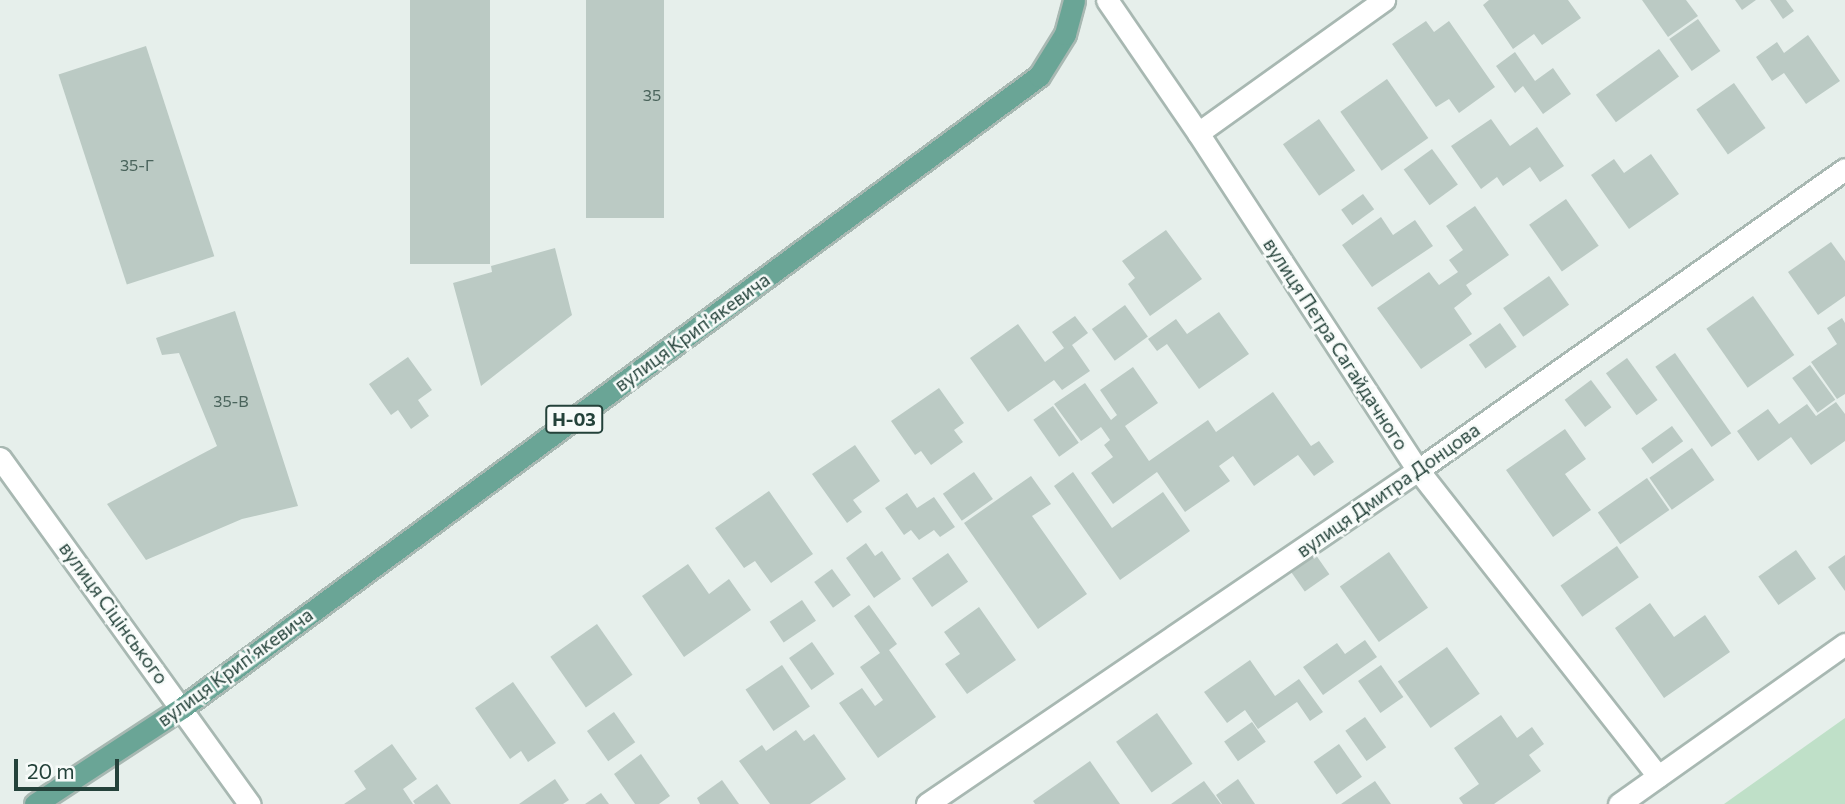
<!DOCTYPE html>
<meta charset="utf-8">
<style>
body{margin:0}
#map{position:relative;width:1845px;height:804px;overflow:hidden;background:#e6efeb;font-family:Commissioner,sans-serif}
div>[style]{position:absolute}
.green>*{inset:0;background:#bfe0c8}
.building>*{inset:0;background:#bbcac4;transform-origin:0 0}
.roads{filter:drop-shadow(2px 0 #a8b8b2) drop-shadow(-2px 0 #a8b8b2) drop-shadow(0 2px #a8b8b2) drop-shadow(0 -2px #a8b8b2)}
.minor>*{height:21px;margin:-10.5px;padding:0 10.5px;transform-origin:10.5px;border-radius:10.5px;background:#fff}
.primary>*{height:21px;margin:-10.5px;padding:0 10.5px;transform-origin:10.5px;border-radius:10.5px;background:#6aa596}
span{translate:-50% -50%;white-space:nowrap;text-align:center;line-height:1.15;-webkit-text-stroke:5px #f7fbf9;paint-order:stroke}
.number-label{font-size:16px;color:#4a645c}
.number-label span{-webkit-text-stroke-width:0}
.shield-label span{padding:2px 5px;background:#f7fbf9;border:2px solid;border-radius:5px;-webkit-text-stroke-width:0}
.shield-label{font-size:18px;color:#24423a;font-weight:700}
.street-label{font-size:19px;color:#24423a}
.scale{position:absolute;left:14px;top:759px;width:105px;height:32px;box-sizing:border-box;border:4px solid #24423a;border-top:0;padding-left:9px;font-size:21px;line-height:24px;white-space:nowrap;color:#24423a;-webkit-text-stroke:5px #f7fbf9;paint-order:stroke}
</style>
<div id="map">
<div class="green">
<i style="clip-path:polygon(1845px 718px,1845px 804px,1724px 804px)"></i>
</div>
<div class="building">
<i style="left:410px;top:0;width:80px;height:264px"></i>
<i style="left:586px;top:0;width:78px;height:218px"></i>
<i style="clip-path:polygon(1489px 0,1568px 0,1581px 18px,1542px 45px,1534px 34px,1513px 49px,1483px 5px)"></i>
<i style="clip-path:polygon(1642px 0,1686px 0,1698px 16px,1668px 37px)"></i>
<i style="clip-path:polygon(1735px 0,1756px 0,1742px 10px)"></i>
<i style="clip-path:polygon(1770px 0,1786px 0,1794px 11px,1783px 19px)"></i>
<i style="left:1698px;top:19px;width:39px;height:35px;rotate:55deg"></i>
<i style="clip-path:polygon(1426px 21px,1434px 32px,1449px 21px,1495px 87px,1459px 113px,1449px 99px,1436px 107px,1392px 44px)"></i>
<i style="clip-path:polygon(1808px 35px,1840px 81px,1806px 104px,1784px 73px,1772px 81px,1756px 57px,1777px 42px,1784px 53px)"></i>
<i style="left:146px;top:46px;width:221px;height:92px;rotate:72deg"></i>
<i style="left:1659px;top:49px;width:34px;height:78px;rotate:54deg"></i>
<i style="clip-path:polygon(1515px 52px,1535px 81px,1553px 68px,1571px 94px,1543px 114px,1523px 86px,1515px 93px,1496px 66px)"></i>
<i style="left:1387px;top:79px;width:72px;height:57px;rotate:55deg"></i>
<i style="left:1734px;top:83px;width:55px;height:46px;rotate:55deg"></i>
<i style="left:1319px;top:119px;width:63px;height:44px;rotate:55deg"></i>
<i style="clip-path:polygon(1491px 119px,1510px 146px,1537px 127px,1564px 166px,1540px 182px,1530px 167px,1503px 186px,1497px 177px,1481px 189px,1451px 146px)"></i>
<i style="left:1432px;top:149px;width:44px;height:35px;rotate:54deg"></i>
<i style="clip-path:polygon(1651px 154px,1679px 194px,1629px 229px,1591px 175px,1614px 159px,1624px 173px)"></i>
<i style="left:1363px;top:194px;width:19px;height:27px;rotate:54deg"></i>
<i style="left:1566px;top:199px;width:57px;height:45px;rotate:55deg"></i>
<i style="clip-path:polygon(1475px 206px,1509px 255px,1466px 285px,1472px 294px,1454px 308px,1472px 334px,1421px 369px,1377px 308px,1429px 272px,1439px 285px,1458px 272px,1449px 260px,1463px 250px,1446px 226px)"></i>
<i style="clip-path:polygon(1381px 217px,1393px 235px,1415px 220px,1433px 246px,1372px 287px,1342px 245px)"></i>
<i style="clip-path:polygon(1166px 230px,1202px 279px,1150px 316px,1128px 284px,1135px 278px,1122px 261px)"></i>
<i style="clip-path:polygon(1831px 242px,1845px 261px,1845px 296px,1818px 315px,1788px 272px)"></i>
<i style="clip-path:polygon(555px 248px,572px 315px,481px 386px,453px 283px,492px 272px,491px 266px)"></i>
<i style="left:1549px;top:276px;width:35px;height:56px;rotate:55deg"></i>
<i style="left:1753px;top:296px;width:72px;height:57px;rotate:55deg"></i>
<i style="left:1125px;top:305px;width:39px;height:41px;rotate:54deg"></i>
<i style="clip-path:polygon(235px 311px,298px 506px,242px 519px,146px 560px,107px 504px,217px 446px,179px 353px,162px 355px,156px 338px)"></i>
<i style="clip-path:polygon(1219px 312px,1249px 354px,1199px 389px,1167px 344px,1157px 351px,1148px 339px,1176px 319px,1187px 334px)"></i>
<i style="clip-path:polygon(1075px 316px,1088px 333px,1072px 345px,1090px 371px,1062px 390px,1054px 380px,1008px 412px,970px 358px,1018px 324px,1045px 362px,1064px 348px,1052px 332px)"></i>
<i style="clip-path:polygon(1842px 318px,1845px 323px,1845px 394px,1837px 399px,1811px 362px,1837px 344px,1827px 328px)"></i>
<i style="left:1500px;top:323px;width:29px;height:38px;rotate:55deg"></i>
<i style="left:1675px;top:353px;width:98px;height:24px;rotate:55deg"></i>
<i style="clip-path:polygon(408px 357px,432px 390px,418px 400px,429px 416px,411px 429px,398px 410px,391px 415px,369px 384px)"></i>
<i style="left:1627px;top:358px;width:52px;height:26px;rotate:54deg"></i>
<i style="left:1810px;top:365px;width:43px;height:22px;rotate:54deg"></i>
<i style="clip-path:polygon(1133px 367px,1158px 403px,1125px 426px,1149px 461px,1208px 420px,1216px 432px,1273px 392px,1311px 446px,1319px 441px,1334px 462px,1314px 476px,1298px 455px,1254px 486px,1233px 456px,1219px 466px,1230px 481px,1185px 512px,1157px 472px,1113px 504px,1091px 473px,1113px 457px,1104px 445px,1110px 440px,1101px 427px,1081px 441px,1054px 404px,1085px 383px,1111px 420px,1117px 415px,1100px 390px)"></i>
<i style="left:1591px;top:380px;width:34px;height:33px;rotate:53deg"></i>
<i style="clip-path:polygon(939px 388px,964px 423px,954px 430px,963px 442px,931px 465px,921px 451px,915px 455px,891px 421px)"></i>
<i style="clip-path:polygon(1836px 402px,1845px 414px,1845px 441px,1811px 465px,1791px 437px,1758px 461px,1737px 431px,1768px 409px,1779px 424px,1807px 404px,1816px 416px)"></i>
<i style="left:1053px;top:406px;width:45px;height:24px;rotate:55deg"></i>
<i style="left:1672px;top:426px;width:19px;height:38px;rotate:54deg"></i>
<i style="clip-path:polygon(1565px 429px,1586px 459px,1565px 474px,1591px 510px,1553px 537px,1506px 470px)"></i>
<i style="clip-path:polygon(855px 445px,880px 481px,853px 500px,862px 512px,847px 523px,812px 474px)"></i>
<i style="left:1692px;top:448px;width:39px;height:52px;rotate:55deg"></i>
<i style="left:974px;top:472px;width:33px;height:38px;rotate:55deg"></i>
<i style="clip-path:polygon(1073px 472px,1112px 528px,1163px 492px,1190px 531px,1120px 580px,1054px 486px)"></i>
<i style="clip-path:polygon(1031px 476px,1051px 504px,1032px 516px,1087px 594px,1038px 629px,964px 523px)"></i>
<i style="left:1647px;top:478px;width:39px;height:60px;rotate:55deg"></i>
<i style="clip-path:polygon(769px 491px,813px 554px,771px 583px,755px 561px,744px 568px,715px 528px)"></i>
<i style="clip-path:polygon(907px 493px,917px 508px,934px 497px,955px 527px,940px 537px,934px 530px,919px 540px,911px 530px,904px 535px,885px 508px)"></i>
<i style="clip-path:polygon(866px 543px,875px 556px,882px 551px,901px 579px,874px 598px,846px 558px)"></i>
<i style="left:1617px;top:546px;width:38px;height:69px;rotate:55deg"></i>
<i style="left:1311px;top:548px;width:32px;height:30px;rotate:55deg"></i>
<i style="left:1796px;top:550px;width:35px;height:46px;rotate:55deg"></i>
<i style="left:1389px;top:552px;width:68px;height:60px;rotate:55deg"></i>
<i style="left:948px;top:553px;width:35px;height:44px;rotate:55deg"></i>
<i style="clip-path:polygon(1845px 555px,1845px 591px,1828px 567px)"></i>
<i style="clip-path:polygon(688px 564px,709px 594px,729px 579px,751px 610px,684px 657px,642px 596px)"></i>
<i style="left:832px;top:569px;width:32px;height:22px;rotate:54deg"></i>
<i style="left:802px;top:600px;width:25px;height:39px;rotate:56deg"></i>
<i style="clip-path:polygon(1650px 603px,1674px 637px,1705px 615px,1730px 652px,1664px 698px,1615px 628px)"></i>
<i style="clip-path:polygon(869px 605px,897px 644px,889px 650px,936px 717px,878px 758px,839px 703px,862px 688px,875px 706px,883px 700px,860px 667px,880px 653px,854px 616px)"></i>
<i style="clip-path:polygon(979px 607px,1016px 660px,967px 694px,945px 664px,960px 654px,944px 632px)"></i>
<i style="left:597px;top:624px;width:62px;height:57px;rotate:55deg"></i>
<i style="clip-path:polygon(1365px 640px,1377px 657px,1323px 695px,1303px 667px,1337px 643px,1345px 654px)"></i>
<i style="left:812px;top:642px;width:39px;height:28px;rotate:55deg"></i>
<i style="left:1447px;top:647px;width:57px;height:60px;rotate:55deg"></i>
<i style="clip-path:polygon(1250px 660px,1275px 696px,1299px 679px,1323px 712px,1310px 721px,1297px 702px,1258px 729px,1245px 710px,1227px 723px,1204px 692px)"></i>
<i style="left:782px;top:665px;width:50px;height:44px;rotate:56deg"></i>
<i style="left:1381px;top:665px;width:39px;height:28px;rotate:55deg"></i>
<i style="clip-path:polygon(513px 682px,556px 743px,528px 762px,521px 751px,510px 759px,475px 708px)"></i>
<i style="left:614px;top:712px;width:37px;height:33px;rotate:55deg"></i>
<i style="left:1157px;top:713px;width:62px;height:50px;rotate:55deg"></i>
<i style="clip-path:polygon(1501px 715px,1517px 738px,1532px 727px,1544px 744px,1529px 755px,1541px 771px,1494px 804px,1463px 804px,1459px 798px,1479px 784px,1454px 748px)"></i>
<i style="left:1365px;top:717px;width:37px;height:24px;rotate:55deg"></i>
<i style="left:1252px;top:722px;width:24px;height:34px;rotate:55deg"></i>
<i style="clip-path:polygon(796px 730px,804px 741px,814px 734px,846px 779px,810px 804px,770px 804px,739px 761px,762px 745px,766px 751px)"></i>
<i style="clip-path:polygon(392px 744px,417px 779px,403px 789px,413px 804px,344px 804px,366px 789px,354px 771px)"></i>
<i style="left:1339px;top:744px;width:40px;height:31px;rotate:55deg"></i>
<i style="clip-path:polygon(641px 754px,670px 796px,659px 804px,635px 804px,614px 774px)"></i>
<i style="clip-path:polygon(1090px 761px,1120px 804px,1035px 804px,1033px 801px)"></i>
<i style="clip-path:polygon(555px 779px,569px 800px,563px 804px,519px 804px)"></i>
<i style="clip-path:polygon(1238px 779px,1255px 804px,1222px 804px,1216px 795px)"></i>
<i style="clip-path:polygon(722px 780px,739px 804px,700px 804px,697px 798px)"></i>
<i style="clip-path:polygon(1204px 781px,1221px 804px,1171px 804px)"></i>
<i style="clip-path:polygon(1375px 781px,1391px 804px,1341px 804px)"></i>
<i style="clip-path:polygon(437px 784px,451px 804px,415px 804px,413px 801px)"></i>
<i style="clip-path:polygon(601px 793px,609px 804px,585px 804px)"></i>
</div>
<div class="roads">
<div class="minor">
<i style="left:1107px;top:0;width:161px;rotate:55.6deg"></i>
<i style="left:1198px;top:133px;width:402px;rotate:56.9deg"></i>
<i style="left:1418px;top:470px;width:389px;rotate:51.9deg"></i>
<i style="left:1198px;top:133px;width:229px;rotate:-35.6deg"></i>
<i style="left:0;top:458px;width:427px;rotate:54.2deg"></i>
<i style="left:927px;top:804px;width:594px;rotate:-34.23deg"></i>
<i style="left:1418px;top:470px;width:522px;rotate:-35.18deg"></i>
<i style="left:1619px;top:804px;width:277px;rotate:-35.3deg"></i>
</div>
<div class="primary">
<i style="left:35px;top:804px;width:177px;rotate:-33.2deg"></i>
<i style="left:183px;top:707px;width:1063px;rotate:-36.4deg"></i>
<i style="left:1039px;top:76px;width:49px;rotate:-58.2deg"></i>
<i style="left:1065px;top:34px;width:35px;rotate:-75deg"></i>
</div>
</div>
<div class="number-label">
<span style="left:652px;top:95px">35</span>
<span style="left:137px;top:165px">35-Г</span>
<span style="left:231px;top:401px">35-В</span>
</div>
<div class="shield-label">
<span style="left:574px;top:419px">Н-03</span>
</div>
<div class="street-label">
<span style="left:692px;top:332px;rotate:-36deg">вулиця Крипʼякевича</span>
<span style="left:1336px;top:344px;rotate:57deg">вулиця Петра Сагайдачного</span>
<span style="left:1388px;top:490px;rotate:-35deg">вулиця Дмитра Донцова</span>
<span style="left:114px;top:613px;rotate:54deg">вулиця Сіцінського</span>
<span style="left:235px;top:667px;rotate:-36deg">вулиця Крипʼякевича</span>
</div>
<div class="scale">20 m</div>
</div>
